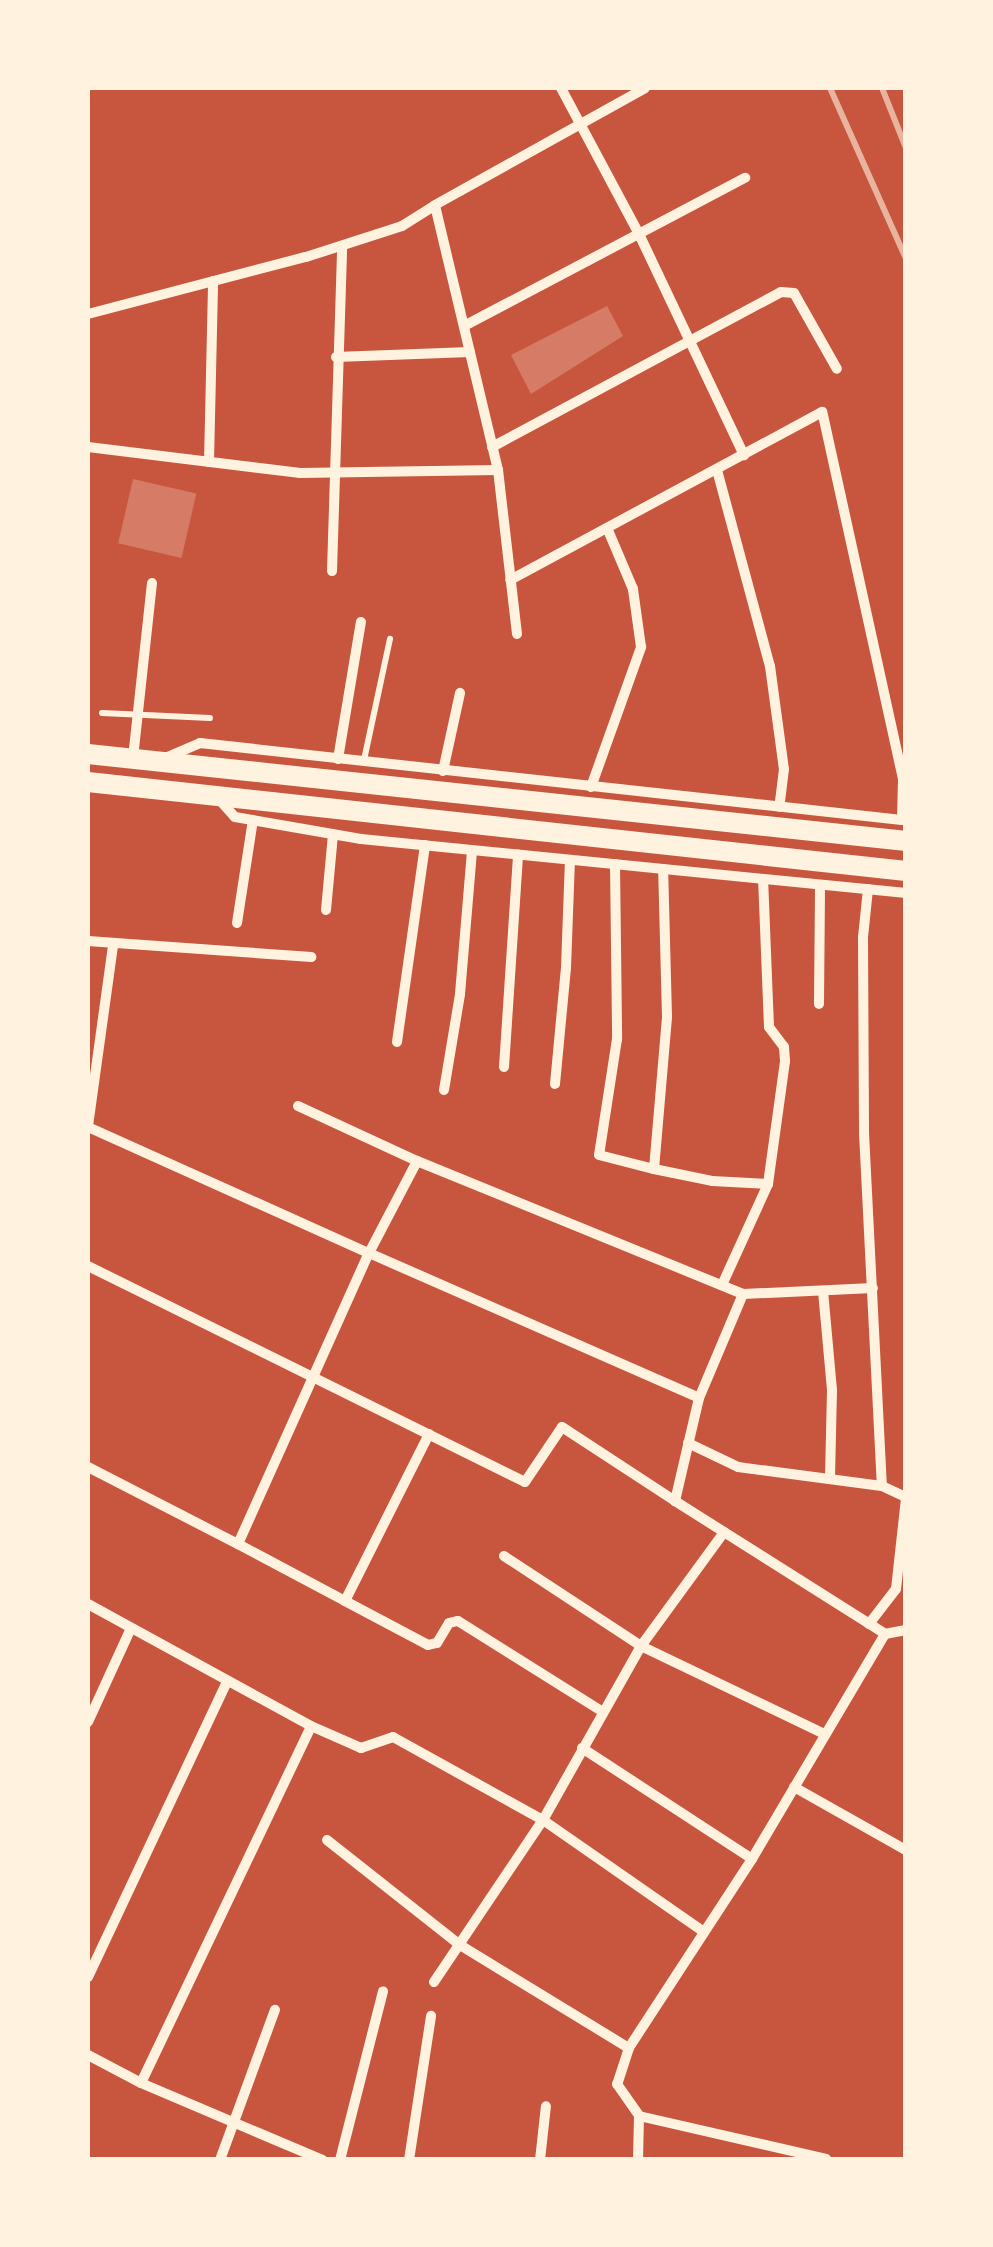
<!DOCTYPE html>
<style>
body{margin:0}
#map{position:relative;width:993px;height:2247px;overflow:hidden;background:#c8553d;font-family:"Alegreya Sans",sans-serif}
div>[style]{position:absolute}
.building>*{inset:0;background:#d67c66;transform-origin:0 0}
.service>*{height:6px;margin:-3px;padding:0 3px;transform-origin:3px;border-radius:3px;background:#fff3e0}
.minor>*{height:10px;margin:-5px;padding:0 5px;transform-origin:5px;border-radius:5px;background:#fff3e0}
.trunk>*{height:20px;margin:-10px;padding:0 10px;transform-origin:10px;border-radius:10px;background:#fff3e0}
.rail>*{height:6px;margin:-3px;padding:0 3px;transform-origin:3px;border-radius:3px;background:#e9b49f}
span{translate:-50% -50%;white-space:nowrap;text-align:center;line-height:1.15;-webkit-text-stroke:8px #fff3e0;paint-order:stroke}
.frame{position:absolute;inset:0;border:90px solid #fff3e0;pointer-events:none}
</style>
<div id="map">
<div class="building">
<i style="clip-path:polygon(607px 306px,623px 336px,531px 394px,511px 355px)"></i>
<i style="left:133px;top:479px;width:65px;height:66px;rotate:13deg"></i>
</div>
<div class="service">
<i style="left:102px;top:713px;width:108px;rotate:2.7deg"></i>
<i style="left:364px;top:760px;width:124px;rotate:-77.9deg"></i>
</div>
<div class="minor">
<i style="left:561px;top:88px;width:166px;rotate:61.9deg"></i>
<i style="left:639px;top:234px;width:245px;rotate:64.6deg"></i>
<i style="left:88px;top:314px;width:225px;rotate:-14.7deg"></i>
<i style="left:306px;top:257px;width:101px;rotate:-17.9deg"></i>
<i style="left:402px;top:226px;width:39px;rotate:-32deg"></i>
<i style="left:464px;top:326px;width:318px;rotate:-27.8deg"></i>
<i style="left:336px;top:357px;width:134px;rotate:-2.1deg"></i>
<i style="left:88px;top:447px;width:214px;rotate:7deg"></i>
<i style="left:300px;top:473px;width:198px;rotate:-0.9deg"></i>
<i style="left:492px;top:447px;width:328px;rotate:-28.2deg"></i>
<i style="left:781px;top:292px;width:13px;rotate:4deg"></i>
<i style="left:794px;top:293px;width:87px;rotate:60.5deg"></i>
<i style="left:209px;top:462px;width:181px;rotate:-88.7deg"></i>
<i style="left:717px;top:470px;width:203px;rotate:74.9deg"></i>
<i style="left:770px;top:666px;width:104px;rotate:82.3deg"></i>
<i style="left:784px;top:769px;width:38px;rotate:97deg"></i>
<i style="left:332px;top:571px;width:325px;rotate:-88.2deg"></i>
<i style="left:517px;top:634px;width:165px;rotate:-96.6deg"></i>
<i style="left:498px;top:470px;width:272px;rotate:-103.4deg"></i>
<i style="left:435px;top:205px;width:240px;rotate:-29.1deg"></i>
<i style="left:133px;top:758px;width:176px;rotate:-83.8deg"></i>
<i style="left:165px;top:758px;width:38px;rotate:-23deg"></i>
<i style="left:200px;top:743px;width:706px;rotate:6.26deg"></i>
<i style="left:902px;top:820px;width:41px;rotate:-88.6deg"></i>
<i style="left:903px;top:779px;width:376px;rotate:-102.4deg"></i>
<i style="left:822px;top:412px;width:354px;rotate:151.7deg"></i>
<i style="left:338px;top:759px;width:139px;rotate:-80.5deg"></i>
<i style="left:443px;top:771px;width:80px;rotate:-77.7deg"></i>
<i style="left:591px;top:787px;width:149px;rotate:-70.3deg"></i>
<i style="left:641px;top:647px;width:59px;rotate:-97.9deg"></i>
<i style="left:633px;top:589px;width:64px;rotate:-113deg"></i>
<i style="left:216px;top:796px;width:28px;rotate:48deg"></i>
<i style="left:235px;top:817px;width:128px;rotate:9.9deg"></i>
<i style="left:361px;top:839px;width:548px;rotate:5.66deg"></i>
<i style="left:615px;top:864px;width:175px;rotate:89.3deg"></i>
<i style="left:617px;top:1039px;width:117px;rotate:98.8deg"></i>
<i style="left:599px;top:1155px;width:57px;rotate:14.3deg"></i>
<i style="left:654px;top:1169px;width:153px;rotate:-85.1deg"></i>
<i style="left:667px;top:1017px;width:148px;rotate:-91.5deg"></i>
<i style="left:868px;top:889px;width:48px;rotate:95.9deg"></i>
<i style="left:863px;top:937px;width:196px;rotate:89.7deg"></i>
<i style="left:864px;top:1133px;width:353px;rotate:87.1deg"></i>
<i style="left:326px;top:910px;width:76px;rotate:-84.7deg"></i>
<i style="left:237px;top:923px;width:104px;rotate:-81.2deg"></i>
<i style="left:88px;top:941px;width:224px;rotate:4.1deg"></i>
<i style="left:819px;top:1004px;width:119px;rotate:-89.5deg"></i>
<i style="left:397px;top:1042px;width:199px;rotate:-81.9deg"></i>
<i style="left:504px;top:1067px;width:213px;rotate:-86.2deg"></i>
<i style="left:555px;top:1084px;width:117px;rotate:-84.6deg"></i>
<i style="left:566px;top:968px;width:108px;rotate:-87.9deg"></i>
<i style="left:444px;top:1090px;width:97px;rotate:-80.5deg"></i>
<i style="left:460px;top:994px;width:144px;rotate:-85.2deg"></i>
<i style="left:298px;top:1106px;width:131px;rotate:24.8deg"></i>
<i style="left:88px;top:1126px;width:183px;rotate:-82.1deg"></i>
<i style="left:88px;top:1127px;width:308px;rotate:24.2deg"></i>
<i style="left:369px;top:1253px;width:104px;rotate:-62.4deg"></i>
<i style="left:417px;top:1161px;width:352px;rotate:22.2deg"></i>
<i style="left:743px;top:1294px;width:113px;rotate:112.9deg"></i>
<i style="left:654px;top:1169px;width:59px;rotate:11.7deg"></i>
<i style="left:712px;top:1181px;width:56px;rotate:3.1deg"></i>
<i style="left:88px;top:1266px;width:487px;rotate:26.3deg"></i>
<i style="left:525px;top:1482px;width:66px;rotate:-56.1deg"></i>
<i style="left:562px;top:1427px;width:135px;rotate:33.2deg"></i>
<i style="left:722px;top:1285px;width:111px;rotate:-65.5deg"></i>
<i style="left:768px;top:1184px;width:124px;rotate:-82.1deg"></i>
<i style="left:785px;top:1061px;width:14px;rotate:-94deg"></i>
<i style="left:784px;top:1047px;width:25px;rotate:-127deg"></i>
<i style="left:769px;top:1027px;width:148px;rotate:-92.3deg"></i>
<i style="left:823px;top:1291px;width:99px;rotate:84.8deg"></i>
<i style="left:832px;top:1390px;width:89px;rotate:91.3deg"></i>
<i style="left:743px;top:1294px;width:130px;rotate:-2.6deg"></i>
<i style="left:688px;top:1443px;width:55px;rotate:25.6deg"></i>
<i style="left:738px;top:1467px;width:145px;rotate:7.5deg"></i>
<i style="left:882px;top:1486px;width:26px;rotate:25deg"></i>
<i style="left:88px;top:1467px;width:169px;rotate:27.2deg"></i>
<i style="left:238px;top:1544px;width:319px;rotate:-65.8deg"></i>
<i style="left:369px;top:1253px;width:360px;rotate:23.7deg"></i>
<i style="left:699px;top:1398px;width:106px;rotate:103.1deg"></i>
<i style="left:675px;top:1501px;width:249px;rotate:32.3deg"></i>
<i style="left:885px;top:1634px;width:261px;rotate:120.6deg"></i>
<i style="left:752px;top:1859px;width:225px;rotate:123.1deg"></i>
<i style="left:629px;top:2048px;width:38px;rotate:108deg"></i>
<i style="left:617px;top:2084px;width:39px;rotate:55deg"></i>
<i style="left:639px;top:2116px;width:44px;rotate:91.3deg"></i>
<i style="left:238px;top:1544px;width:121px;rotate:28deg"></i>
<i style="left:345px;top:1601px;width:187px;rotate:-63.3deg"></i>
<i style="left:504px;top:1556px;width:164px;rotate:33.3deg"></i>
<i style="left:641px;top:1646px;width:204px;rotate:25.6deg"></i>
<i style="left:345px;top:1601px;width:94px;rotate:27.9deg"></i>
<i style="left:428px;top:1645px;width:9px;rotate:-13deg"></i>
<i style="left:437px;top:1643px;width:23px;rotate:-59deg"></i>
<i style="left:449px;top:1623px;width:9px;rotate:-13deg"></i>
<i style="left:458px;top:1621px;width:171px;rotate:32.1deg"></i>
<i style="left:88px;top:1604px;width:254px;rotate:28.7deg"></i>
<i style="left:311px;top:1726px;width:55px;rotate:23.7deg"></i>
<i style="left:361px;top:1748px;width:34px;rotate:-19deg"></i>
<i style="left:393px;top:1737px;width:171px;rotate:29deg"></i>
<i style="left:543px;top:1820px;width:195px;rotate:34.8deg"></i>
<i style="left:869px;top:1624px;width:44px;rotate:-52.4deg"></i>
<i style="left:896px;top:1589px;width:92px;rotate:-83.7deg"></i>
<i style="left:885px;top:1634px;width:21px;rotate:-11deg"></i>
<i style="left:88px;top:1722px;width:103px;rotate:-65.4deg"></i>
<i style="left:582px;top:1748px;width:203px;rotate:33.1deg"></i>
<i style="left:794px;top:1787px;width:129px;rotate:29.4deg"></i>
<i style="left:327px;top:1840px;width:169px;rotate:38.3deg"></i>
<i style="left:460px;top:1945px;width:198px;rotate:31.4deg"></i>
<i style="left:88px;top:1977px;width:326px;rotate:-64.8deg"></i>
<i style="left:434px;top:1982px;width:195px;rotate:-56.1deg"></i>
<i style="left:543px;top:1820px;width:200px;rotate:-60.6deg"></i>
<i style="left:641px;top:1646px;width:141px;rotate:-53.9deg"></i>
<i style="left:88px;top:2055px;width:60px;rotate:27.8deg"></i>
<i style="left:141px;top:2083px;width:197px;rotate:23deg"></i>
<i style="left:141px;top:2083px;width:395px;rotate:-64.5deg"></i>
<i style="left:639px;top:2116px;width:192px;rotate:12.9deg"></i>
<i style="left:220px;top:2160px;width:160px;rotate:-69.9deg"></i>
<i style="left:340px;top:2160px;width:174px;rotate:-75.7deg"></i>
<i style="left:409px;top:2160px;width:146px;rotate:-81.3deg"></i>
<i style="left:540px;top:2160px;width:54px;rotate:-83.7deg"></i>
</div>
<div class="trunk">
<i style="left:88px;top:754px;width:823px;rotate:6.07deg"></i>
<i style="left:88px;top:782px;width:823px;rotate:6.21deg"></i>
</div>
<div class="rail">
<i style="left:830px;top:88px;width:187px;rotate:66deg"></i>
<i style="left:882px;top:88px;width:65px;rotate:68.2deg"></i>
</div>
<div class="frame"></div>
</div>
